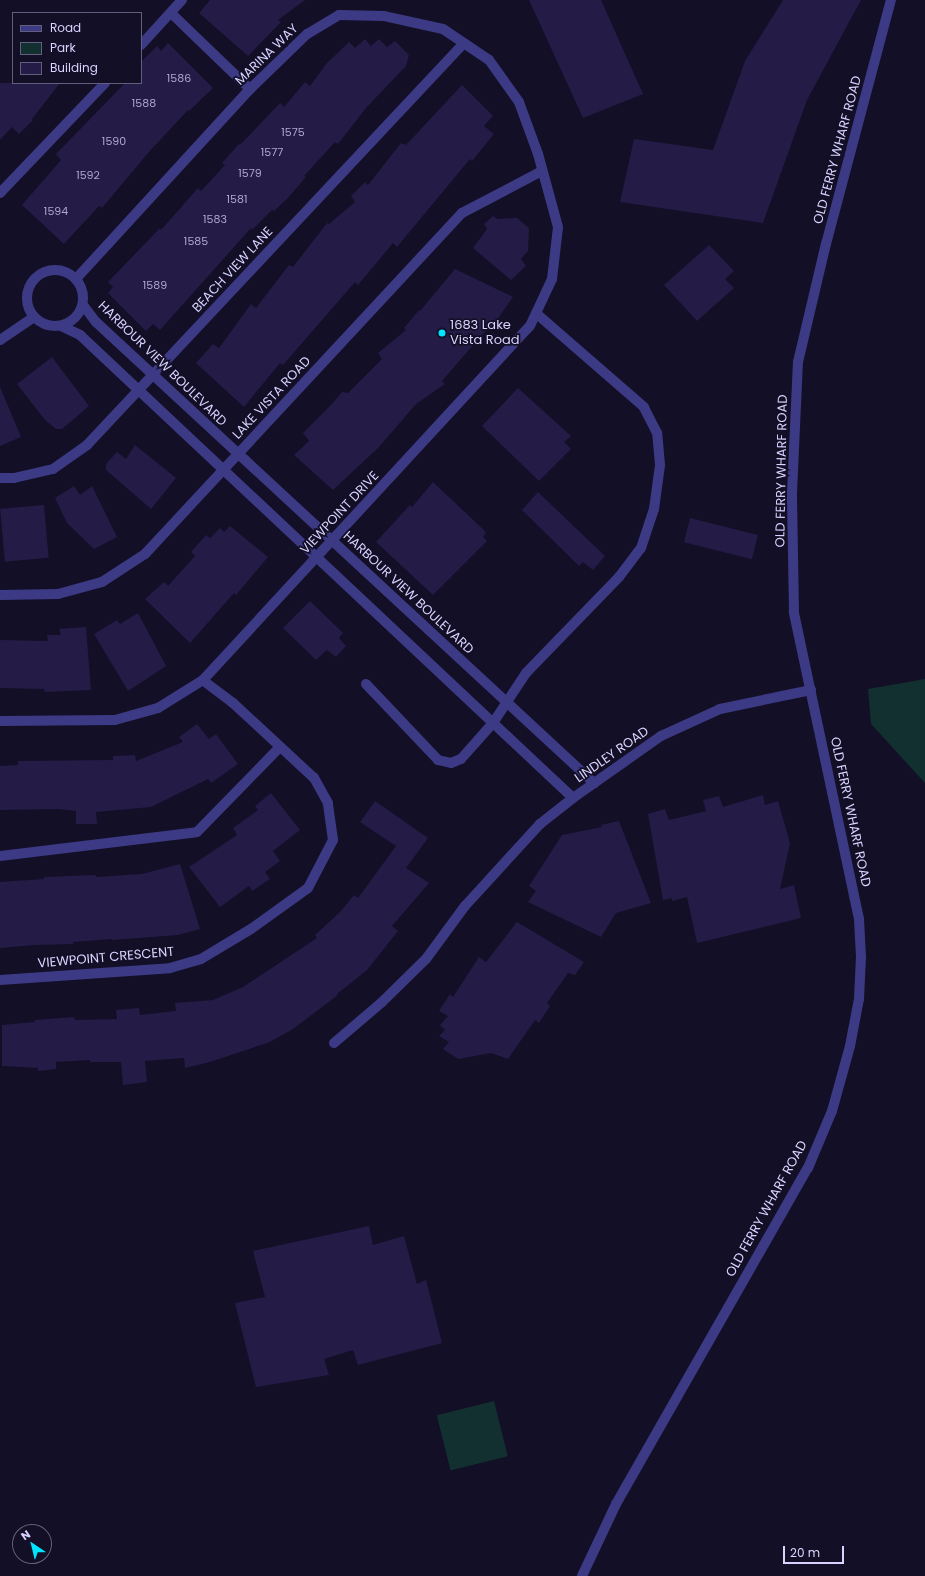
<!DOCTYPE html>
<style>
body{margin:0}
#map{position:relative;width:925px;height:1576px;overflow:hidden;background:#130f26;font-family:Poppins,sans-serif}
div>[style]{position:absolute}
.green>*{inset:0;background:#12302f;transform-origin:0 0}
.building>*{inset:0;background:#241b47;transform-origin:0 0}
.minor>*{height:10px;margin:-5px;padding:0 5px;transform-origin:5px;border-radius:5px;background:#3d3a85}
.minor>.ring{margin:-5px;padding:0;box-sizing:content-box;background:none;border:10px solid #3d3a85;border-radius:50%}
.dots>*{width:11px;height:11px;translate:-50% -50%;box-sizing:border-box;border:2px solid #130f26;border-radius:50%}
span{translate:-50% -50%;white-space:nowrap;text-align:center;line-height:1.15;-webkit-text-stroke:3.5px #130f26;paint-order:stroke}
.number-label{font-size:11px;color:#aca6d1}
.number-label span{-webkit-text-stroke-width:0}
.street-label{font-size:13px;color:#d9d4ff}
.poi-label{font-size:13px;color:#d9d4ff}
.left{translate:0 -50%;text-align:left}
.legend{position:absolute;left:12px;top:12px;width:130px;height:72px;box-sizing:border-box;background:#130f26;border:1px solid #625e7d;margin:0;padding:5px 7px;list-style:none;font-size:12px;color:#d9d4ff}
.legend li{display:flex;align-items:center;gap:8px;height:20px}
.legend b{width:20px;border:1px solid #625e7d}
.north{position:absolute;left:12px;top:1524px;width:40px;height:40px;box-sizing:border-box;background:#130f26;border:1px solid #625e7d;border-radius:50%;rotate:325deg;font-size:11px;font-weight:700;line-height:16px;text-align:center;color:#d9d4ff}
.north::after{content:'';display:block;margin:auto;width:14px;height:18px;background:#00e5ff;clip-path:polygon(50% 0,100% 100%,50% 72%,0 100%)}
.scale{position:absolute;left:783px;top:1546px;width:61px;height:18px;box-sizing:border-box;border:2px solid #d9d4ff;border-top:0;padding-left:5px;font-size:12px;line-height:14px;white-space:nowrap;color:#d9d4ff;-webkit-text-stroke:3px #130f26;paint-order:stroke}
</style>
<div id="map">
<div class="green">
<i style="clip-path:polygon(925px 679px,925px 783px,871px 724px,868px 689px)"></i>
<i style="left:494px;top:1401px;width:57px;height:59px;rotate:76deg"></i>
</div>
<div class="building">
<i style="clip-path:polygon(210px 0,305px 0,278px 20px,281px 22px,248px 56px,199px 13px)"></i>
<i style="clip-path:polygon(529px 0,601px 0,643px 94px,583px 118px)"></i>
<i style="clip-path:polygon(783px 0,861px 0,807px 100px,763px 223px,620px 202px,634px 139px,713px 150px,745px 61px)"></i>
<i style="clip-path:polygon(365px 39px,371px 46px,379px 39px,387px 47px,395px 41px,409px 55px,406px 66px,366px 108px,338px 144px,335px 142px,304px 176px,306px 177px,287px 199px,274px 211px,272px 210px,252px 230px,251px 228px,160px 330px,153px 324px,146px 331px,108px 293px,113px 287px,108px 282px,160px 228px,161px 230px,198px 188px,201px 191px,225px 165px,222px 163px,239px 144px,240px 145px,280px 103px,284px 107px,305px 82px,310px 86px,327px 63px,349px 42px,355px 48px)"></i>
<i style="clip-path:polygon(168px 43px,213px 88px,189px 111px,188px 110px,148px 153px,102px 208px,99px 206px,64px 244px,22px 205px,61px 160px,56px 154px,125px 83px,141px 83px,141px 62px,157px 46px,161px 51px)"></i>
<i style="clip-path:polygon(0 83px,60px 83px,32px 119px,33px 120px,19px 134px,12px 127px,0 140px)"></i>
<i style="clip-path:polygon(462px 85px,493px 116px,484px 126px,494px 134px,472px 161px,470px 159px,397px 247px,393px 243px,358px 285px,355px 282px,283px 365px,280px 363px,244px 407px,196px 363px,213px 344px,219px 348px,251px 304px,256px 308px,289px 265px,293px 267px,327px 223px,329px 224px,355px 202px,351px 196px,365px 182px,368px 185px,401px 143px,406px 145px)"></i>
<i style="clip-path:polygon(493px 216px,498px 219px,517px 218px,529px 228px,528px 251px,521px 259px,526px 266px,511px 280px,473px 248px,487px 229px,484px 224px)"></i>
<i style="clip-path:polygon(709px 245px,734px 271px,725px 279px,734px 288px,697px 321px,664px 285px)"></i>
<i style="clip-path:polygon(455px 269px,513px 297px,489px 331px,487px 329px,442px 381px,445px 384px,416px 404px,379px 447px,333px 490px,294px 455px,309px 441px,303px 433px,331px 405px,342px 392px,348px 393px,382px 359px,378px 353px,406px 330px,404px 328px,419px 310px,420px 311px)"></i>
<i style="clip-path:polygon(52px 357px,89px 406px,62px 429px,56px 429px,45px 420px,17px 384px)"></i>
<i style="clip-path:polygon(0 387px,21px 437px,0 446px)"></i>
<i style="clip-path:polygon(518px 388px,571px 436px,564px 442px,571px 449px,539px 481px,482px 426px)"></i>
<i style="clip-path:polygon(135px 445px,176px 478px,151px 509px,106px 470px,106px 464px,117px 452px,126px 459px)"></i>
<i style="clip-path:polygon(433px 482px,486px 532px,483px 537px,487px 541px,433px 595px,376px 542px,410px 505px,412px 507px)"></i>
<i style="clip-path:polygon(74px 486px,80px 495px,92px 486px,117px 537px,94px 549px,67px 523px,55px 498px)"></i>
<i style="clip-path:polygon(538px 492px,605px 556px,593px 570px,583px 562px,579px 566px,522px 510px)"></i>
<i style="left:44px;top:505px;width:53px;height:44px;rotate:85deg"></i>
<i style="left:690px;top:518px;width:70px;height:25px;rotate:14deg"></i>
<i style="clip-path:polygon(230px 526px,268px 557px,236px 595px,234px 593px,190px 643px,145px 599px,164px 582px,168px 586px,195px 556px,191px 552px,206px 535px,210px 538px,220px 528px,224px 532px)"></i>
<i style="clip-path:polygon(310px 601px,343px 633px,339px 638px,346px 646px,336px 657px,327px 650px,316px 660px,283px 628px)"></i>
<i style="clip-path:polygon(138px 613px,166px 666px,128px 691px,94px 634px,117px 620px,120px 624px)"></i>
<i style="clip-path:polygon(86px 627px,91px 690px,45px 692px,44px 689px,0 688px,0 640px,48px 641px,47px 635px,61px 635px,59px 629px)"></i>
<i style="clip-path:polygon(197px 724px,209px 739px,216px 734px,238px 764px,211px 783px,208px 779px,151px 807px,96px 812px,97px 824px,76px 824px,76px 811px,59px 809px,0 810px,0 766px,18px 765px,18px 761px,113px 760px,113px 756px,135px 755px,136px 761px,183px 742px,179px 737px)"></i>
<i style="clip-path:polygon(271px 793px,300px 830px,273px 851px,280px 861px,265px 872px,270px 879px,252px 891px,249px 886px,220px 907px,189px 867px,237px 835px,233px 828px,258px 810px,255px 806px)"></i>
<i style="clip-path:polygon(763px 795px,765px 805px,778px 801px,790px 843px,780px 889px,794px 885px,801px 918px,697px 943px,687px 897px,672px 901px,672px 898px,663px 900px,648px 814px,665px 809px,669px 820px,706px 811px,703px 800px,719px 796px,723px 807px)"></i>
<i style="clip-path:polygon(375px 801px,428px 838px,406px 868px,429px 883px,392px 926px,398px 931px,367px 970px,337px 994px,338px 995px,293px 1029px,270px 1042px,210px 1062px,185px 1068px,184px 1058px,145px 1061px,147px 1082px,123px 1085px,121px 1062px,90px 1062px,90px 1060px,56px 1062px,56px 1069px,38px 1071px,38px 1068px,2px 1066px,2px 1025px,35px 1022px,35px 1020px,74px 1017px,75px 1020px,117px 1019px,116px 1010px,139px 1008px,140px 1015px,176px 1011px,175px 1003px,213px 1000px,243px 987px,317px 938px,315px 935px,341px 911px,354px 895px,358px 898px,396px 846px,360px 822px)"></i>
<i style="clip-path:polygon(619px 821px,651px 903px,616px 913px,601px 937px,528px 902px,536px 891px,529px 886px,562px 835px,602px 827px,601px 825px)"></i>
<i style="clip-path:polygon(180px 864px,200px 929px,178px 935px,112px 940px,112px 939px,73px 942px,73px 944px,35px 945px,0 948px,0 882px,44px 879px,44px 877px,96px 875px,96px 877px,142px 874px)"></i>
<i style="clip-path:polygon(517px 922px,584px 962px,575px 975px,568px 973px,547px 1003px,550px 1006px,539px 1023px,535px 1020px,508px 1059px,491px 1053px,458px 1059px,443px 1049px,449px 1042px,439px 1036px,445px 1030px,440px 1025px,448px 1016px,439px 1011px,450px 994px,453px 997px,479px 957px,486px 962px)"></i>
<i style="clip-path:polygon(369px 1226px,373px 1245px,404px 1236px,417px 1284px,426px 1280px,442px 1343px,358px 1365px,353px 1350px,324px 1359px,329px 1375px,256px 1387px,235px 1303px,265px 1297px,253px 1251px)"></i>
</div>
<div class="minor">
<i style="left:171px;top:13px;width:110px;rotate:43.9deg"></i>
<i style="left:141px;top:45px;width:61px;rotate:-47.7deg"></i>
<i style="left:0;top:193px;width:152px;rotate:-46.3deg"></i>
<i class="ring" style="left:27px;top:270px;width:46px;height:46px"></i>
<i style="left:83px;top:305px;width:21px;rotate:53deg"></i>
<i style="left:96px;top:322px;width:679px;rotate:42.79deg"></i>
<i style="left:61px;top:326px;width:21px;rotate:25deg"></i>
<i style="left:80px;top:335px;width:676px;rotate:43.2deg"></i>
<i style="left:0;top:340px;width:41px;rotate:-34.1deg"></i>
<i style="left:0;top:478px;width:14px"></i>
<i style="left:14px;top:478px;width:40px;rotate:-13deg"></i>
<i style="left:53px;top:469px;width:42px;rotate:-35.2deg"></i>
<i style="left:87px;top:445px;width:551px;rotate:-46.84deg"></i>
<i style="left:0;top:595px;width:58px;rotate:-1deg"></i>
<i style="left:58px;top:594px;width:46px;rotate:-15.3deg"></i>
<i style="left:102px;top:582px;width:51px;rotate:-33.1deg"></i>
<i style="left:145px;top:554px;width:466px;rotate:-47.1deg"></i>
<i style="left:462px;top:213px;width:90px;rotate:-27.7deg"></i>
<i style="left:366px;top:684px;width:105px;rotate:46.5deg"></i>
<i style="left:438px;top:760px;width:13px;rotate:13deg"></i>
<i style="left:451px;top:763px;width:11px;rotate:-22deg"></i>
<i style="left:461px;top:759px;width:48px;rotate:-48.4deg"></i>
<i style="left:493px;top:723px;width:60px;rotate:-56.6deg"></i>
<i style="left:526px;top:673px;width:134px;rotate:-45.9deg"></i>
<i style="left:619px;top:577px;width:36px;rotate:-53deg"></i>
<i style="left:641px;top:548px;width:41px;rotate:-71.6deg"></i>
<i style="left:654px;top:509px;width:44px;rotate:-82.2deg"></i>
<i style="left:660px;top:465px;width:32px;rotate:-95deg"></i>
<i style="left:657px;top:433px;width:29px;rotate:-117deg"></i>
<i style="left:644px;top:407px;width:143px;rotate:-139deg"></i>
<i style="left:0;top:721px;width:115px;rotate:-0.5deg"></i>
<i style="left:115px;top:720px;width:45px;rotate:-15.6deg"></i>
<i style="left:158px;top:708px;width:53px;rotate:-31.9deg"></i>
<i style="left:203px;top:680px;width:482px;rotate:-47.3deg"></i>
<i style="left:530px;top:326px;width:52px;rotate:-64.9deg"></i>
<i style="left:552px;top:279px;width:52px;rotate:-83.4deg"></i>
<i style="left:558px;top:227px;width:76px;rotate:-105.3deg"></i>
<i style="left:538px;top:154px;width:55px;rotate:-110.1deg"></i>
<i style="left:519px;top:102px;width:52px;rotate:-125.5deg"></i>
<i style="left:489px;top:60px;width:55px;rotate:-146deg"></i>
<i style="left:443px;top:29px;width:60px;rotate:-167.6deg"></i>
<i style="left:384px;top:16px;width:45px;rotate:-178.7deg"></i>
<i style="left:339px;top:15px;width:37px;rotate:149deg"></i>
<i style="left:307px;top:34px;width:79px;rotate:136deg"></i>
<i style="left:250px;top:89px;width:258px;rotate:132.5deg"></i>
<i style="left:0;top:856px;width:198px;rotate:-6.9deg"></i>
<i style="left:197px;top:832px;width:119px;rotate:-45.7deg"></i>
<i style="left:0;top:980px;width:170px;rotate:-4deg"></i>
<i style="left:170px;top:968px;width:32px;rotate:-16deg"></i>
<i style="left:201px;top:959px;width:58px;rotate:-31deg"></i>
<i style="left:251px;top:929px;width:70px;rotate:-35.7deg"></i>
<i style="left:308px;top:888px;width:54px;rotate:-62.5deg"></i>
<i style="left:333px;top:840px;width:37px;rotate:-98deg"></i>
<i style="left:328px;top:803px;width:29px;rotate:-119deg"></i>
<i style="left:314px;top:778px;width:110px;rotate:-137.2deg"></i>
<i style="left:233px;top:703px;width:38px;rotate:-143deg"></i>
<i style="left:334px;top:1043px;width:62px;rotate:-40.4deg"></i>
<i style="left:381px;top:1003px;width:63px;rotate:-44.4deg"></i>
<i style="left:426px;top:959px;width:66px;rotate:-53.7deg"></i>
<i style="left:465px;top:906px;width:111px;rotate:-47.6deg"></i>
<i style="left:540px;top:824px;width:42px;rotate:-38.2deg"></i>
<i style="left:573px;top:798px;width:108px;rotate:-35.2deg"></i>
<i style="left:661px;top:736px;width:65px;rotate:-24.6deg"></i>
<i style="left:720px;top:709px;width:93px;rotate:-11.8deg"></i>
<i style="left:582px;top:1576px;width:80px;rotate:-64.7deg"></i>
<i style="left:616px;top:1504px;width:387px;rotate:-60.3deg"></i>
<i style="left:808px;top:1168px;width:62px;rotate:-67.2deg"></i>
<i style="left:832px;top:1111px;width:67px;rotate:-74.5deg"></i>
<i style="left:850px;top:1046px;width:48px;rotate:-79.2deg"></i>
<i style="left:859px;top:999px;width:42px;rotate:-87.3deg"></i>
<i style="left:861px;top:957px;width:38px;rotate:-93deg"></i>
<i style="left:859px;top:919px;width:314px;rotate:-102deg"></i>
<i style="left:794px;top:612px;width:119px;rotate:-91deg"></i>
<i style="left:792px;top:493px;width:131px;rotate:-87.4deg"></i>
<i style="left:798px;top:362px;width:121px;rotate:-76.7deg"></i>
<i style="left:826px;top:244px;width:253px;rotate:-75.1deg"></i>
</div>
<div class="dots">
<i style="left:442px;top:333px;background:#00e5ff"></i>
</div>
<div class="number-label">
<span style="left:179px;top:78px">1586</span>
<span style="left:144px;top:103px">1588</span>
<span style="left:293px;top:132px">1575</span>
<span style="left:114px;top:141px">1590</span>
<span style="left:272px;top:152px">1577</span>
<span style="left:250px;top:173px">1579</span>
<span style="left:88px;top:175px">1592</span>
<span style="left:237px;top:199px">1581</span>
<span style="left:56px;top:211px">1594</span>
<span style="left:215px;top:219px">1583</span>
<span style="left:196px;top:241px">1585</span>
<span style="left:155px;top:285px">1589</span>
</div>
<div class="street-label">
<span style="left:267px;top:55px;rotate:-44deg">MARINA WAY</span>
<span style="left:838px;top:150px;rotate:-75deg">OLD FERRY WHARF ROAD</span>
<span style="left:233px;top:270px;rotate:-47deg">BEACH VIEW LANE</span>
<span style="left:162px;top:364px;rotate:44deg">HARBOUR VIEW BOULEVARD</span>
<span style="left:272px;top:398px;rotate:-47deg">LAKE VISTA ROAD</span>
<span style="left:782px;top:471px;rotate:-89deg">OLD FERRY WHARF ROAD</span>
<span style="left:340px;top:513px;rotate:-47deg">VIEWPOINT DRIVE</span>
<span style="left:408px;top:593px;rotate:43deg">HARBOUR VIEW BOULEVARD</span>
<span style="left:612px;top:755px;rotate:-35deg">LINDLEY ROAD</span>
<span style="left:850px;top:812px;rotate:78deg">OLD FERRY WHARF ROAD</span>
<span style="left:106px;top:958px;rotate:-5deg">VIEWPOINT CRESCENT</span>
<span style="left:767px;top:1209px;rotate:-61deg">OLD FERRY WHARF ROAD</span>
</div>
<div class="poi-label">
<span class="left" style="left:450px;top:333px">1683 Lake<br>Vista Road</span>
</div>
<ul class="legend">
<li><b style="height:5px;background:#3d3a85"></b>Road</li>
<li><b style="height:11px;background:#12302f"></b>Park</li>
<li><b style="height:11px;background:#241b47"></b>Building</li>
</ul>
<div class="north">N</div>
<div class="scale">20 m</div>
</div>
